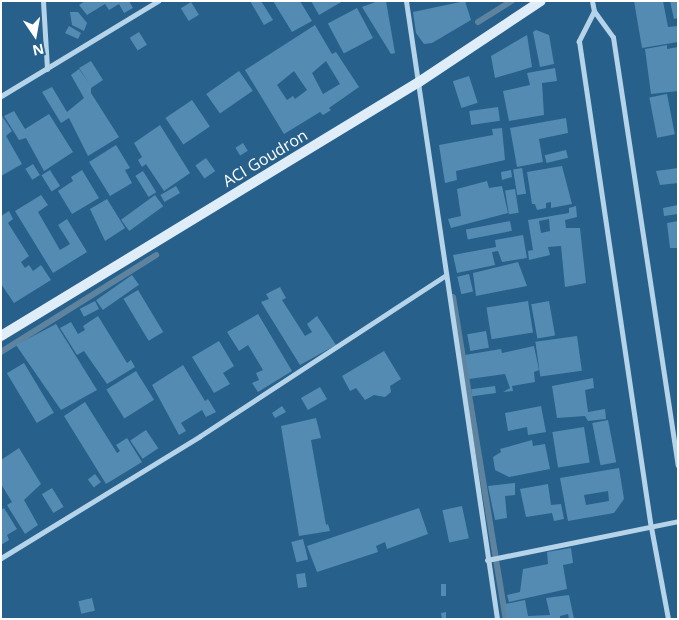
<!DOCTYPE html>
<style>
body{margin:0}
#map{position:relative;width:679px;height:620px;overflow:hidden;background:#27608a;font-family:"Open Sans",sans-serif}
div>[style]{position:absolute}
.stream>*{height:6px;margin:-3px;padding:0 3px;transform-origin:3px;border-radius:3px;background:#5d839f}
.building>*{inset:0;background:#548bb2;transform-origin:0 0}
.street>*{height:5px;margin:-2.5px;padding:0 2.5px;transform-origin:2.5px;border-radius:2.5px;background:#b5d4e9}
.secondary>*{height:10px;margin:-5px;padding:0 5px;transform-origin:5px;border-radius:5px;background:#dfedf8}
span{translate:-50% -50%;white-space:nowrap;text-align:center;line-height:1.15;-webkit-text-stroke:4.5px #27608a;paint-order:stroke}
.street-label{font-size:16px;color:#fff}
.frame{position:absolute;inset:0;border:2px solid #fff;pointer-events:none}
.north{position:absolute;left:10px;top:10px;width:50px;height:50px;-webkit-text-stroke:4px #27608a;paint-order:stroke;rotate:168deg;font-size:14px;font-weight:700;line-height:20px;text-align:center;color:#fff}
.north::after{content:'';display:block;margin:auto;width:18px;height:22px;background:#fff;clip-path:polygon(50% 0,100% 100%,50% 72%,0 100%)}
</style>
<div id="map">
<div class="stream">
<i style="left:478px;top:22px;width:40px;rotate:-32deg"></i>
<i style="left:453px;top:297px;width:326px;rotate:80.7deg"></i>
<i style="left:1px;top:352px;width:183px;rotate:-32deg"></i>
</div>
<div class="building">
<i style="clip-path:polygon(85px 1px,129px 1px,133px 8px,124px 13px,119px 4px,109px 10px,105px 4px,87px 15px,79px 5px)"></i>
<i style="clip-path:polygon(250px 1px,261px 1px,273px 20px,264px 25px)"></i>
<i style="clip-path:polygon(273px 1px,300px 1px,312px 21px,292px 32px)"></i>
<i style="clip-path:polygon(311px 1px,343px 1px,319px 15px)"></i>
<i style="clip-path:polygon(378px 1px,386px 1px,395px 53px,391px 54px,362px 7px)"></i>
<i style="clip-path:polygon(465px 1px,471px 20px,432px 43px,424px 44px,416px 33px,413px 12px)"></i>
<i style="clip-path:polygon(634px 1px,663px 1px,668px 27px,678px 26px,678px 42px,642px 48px)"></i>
<i style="clip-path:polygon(670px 1px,678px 1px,678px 18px,674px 19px)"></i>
<i style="left:191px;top:2px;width:15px;height:12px;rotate:58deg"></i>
<i style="left:357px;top:8px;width:34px;height:33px;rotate:62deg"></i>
<i style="clip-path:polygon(70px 12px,78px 12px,87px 23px,84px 31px,72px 25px)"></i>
<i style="clip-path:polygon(evenodd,315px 25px,332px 54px,336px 52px,359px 87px,329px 108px,331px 110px,323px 115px,320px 112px,284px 134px,245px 70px,315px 25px,326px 61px,340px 84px,323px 94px,312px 73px,326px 61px,315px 25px,294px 71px,307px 90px,295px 99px,293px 96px,287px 100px,277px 85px,294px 71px)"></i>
<i style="clip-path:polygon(69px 26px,81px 33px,78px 39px,65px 33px)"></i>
<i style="clip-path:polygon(536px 30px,549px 35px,554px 64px,540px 67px,533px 32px)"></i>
<i style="left:139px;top:32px;width:15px;height:11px;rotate:58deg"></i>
<i style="clip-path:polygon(527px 35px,532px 67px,495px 78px,491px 56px)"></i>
<i style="clip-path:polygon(667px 45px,667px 49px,678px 47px,678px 91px,651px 94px,645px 49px)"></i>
<i style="clip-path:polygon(91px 61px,103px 80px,91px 88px,91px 93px,119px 137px,88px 156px,69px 118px,61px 123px,42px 92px,52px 87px,67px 112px,84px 98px,71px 75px,79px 69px,89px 83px,79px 68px)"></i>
<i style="clip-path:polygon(555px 68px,557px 81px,542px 83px,544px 115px,509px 121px,503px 91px,530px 85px,527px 73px)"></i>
<i style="left:239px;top:71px;width:24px;height:40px;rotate:55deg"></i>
<i style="left:469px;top:76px;width:28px;height:17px;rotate:72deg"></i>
<i style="left:667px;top:94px;width:41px;height:18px;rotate:79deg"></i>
<i style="left:192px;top:100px;width:32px;height:32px;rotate:56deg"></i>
<i style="left:498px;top:107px;width:14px;height:29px;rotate:82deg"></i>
<i style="clip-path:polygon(14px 111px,25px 129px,49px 114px,73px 152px,44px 171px,26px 138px,19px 140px,4px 116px)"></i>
<i style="clip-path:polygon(2px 116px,12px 131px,6px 136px,22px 164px,1px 176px)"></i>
<i style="clip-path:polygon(566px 118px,568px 133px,539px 139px,543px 162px,517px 167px,510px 128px)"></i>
<i style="clip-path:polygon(160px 125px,190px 173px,164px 191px,146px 164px,142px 167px,138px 160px,142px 157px,134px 143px)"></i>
<i style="clip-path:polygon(502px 128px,505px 160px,456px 171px,457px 180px,445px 183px,439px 145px,493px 135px,492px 129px)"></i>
<i style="left:243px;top:143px;width:9px;height:9px;rotate:58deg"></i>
<i style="clip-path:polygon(116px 145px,130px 168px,125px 170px,132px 183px,110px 196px,89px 162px)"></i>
<i style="left:566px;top:150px;width:8px;height:22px;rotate:76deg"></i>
<i style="left:206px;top:158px;width:16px;height:13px;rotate:55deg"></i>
<i style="left:33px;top:164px;width:13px;height:9px;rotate:58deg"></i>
<i style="clip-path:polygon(562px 166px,572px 204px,551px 208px,551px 202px,546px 203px,546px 208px,537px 210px,535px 204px,532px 204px,527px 172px)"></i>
<i style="left:522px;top:168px;width:26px;height:9px;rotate:81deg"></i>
<i style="clip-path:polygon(678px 168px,678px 183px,660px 185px,656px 171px)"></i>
<i style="left:50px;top:170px;width:19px;height:10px;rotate:58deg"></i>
<i style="clip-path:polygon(82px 170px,99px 198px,72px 214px,58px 191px,73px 181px,71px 177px)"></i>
<i style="clip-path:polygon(511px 170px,512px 177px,502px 180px,501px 172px)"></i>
<i style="left:143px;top:171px;width:25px;height:9px;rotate:58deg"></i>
<i style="clip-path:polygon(487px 181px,489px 188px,502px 186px,508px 213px,451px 228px,448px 219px,461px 216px,457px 189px)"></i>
<i style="left:176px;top:186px;width:8px;height:18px;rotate:60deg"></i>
<i style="left:515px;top:189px;width:24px;height:10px;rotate:81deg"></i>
<i style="clip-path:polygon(41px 195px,48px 205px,38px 212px,60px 250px,70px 244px,58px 225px,67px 219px,87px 252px,53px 273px,15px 211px)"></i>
<i style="left:155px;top:195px;width:14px;height:42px;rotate:54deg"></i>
<i style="clip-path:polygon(107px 199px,125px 228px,105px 241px,90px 209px)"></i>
<i style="clip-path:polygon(678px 205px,678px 214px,664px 216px,663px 208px)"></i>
<i style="clip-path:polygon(evenodd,576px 206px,577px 217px,565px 220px,566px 228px,580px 228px,586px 283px,565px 287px,561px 246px,548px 247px,550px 255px,529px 260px,528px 251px,533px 250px,528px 220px,569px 213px,569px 208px,576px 206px,549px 219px,550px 231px,541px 233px,539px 221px,549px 219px)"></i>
<i style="clip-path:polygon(9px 211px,13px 219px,8px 223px,29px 256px,21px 262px,25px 268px,29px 265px,33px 271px,41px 265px,51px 280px,14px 303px,1px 284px,1px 216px)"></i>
<i style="left:510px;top:221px;width:10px;height:45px;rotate:79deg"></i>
<i style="clip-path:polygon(678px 221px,678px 248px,670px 248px,667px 223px)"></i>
<i style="clip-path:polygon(523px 235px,527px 258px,502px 262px,498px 251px,492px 252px,495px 265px,457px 273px,453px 255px,496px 247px,495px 240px)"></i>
<i style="clip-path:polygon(518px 262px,527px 286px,476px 296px,473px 273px)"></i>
<i style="left:469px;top:274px;width:18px;height:12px;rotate:77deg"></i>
<i style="left:132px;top:275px;width:12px;height:44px;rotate:55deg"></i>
<i style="clip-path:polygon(280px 287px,286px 298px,282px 300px,305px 336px,312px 332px,307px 324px,317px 316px,336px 345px,300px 365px,261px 302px,269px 299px,266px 294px)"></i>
<i style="left:138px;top:290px;width:49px;height:17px;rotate:59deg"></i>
<i style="left:95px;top:301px;width:9px;height:17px;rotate:63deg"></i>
<i style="left:528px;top:301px;width:32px;height:42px;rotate:81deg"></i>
<i style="left:549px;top:301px;width:35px;height:18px;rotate:80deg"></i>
<i style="clip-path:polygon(258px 314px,292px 371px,258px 392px,252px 383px,259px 380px,256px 373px,263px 370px,248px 345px,239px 351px,227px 332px)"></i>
<i style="clip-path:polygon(98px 316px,127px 363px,131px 360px,135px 367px,107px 384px,84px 351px,77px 355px,60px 328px,71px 322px,78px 334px,85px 330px,83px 326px)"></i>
<i style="clip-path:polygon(56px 324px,97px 390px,61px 410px,16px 345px)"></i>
<i style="left:486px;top:331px;width:17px;height:19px;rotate:80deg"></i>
<i style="left:577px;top:336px;width:35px;height:42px;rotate:82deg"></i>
<i style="clip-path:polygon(219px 341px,234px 366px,223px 373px,230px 384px,214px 393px,192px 357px)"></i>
<i style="clip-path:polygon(534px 346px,539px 370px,534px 372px,535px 382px,512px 386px,513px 391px,503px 392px,510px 388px,505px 374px,469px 379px,465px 355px,501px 349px,502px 353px)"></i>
<i style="clip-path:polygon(384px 351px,401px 379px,390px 386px,391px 392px,385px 397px,374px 395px,365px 400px,356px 388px,350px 391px,342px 376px)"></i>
<i style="left:24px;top:363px;width:58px;height:20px;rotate:59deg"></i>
<i style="clip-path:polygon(183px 365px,205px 401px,208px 399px,216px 412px,206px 417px,202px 410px,181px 423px,186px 431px,179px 435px,152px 385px)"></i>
<i style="left:136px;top:371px;width:34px;height:35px;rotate:58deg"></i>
<i style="clip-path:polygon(593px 378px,594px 388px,585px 390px,588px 412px,605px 409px,606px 419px,588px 421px,585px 416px,557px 418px,552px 386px)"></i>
<i style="left:495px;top:386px;width:7px;height:24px;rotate:82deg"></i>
<i style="left:320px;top:387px;width:14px;height:22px;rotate:60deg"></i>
<i style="clip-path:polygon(85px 402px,117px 453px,120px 451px,116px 445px,127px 438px,142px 462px,106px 484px,64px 416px)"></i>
<i style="clip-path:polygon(282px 406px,286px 412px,275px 418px,272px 413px)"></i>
<i style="clip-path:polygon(541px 406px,546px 432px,528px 435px,527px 427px,508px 431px,505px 413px)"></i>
<i style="clip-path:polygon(316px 418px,321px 438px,311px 440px,326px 525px,328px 524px,330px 531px,299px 536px,281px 426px)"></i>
<i style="left:608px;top:420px;width:43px;height:16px;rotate:79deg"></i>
<i style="left:584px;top:427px;width:36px;height:32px;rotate:81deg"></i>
<i style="left:146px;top:430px;width:22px;height:19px;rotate:56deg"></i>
<i style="clip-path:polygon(532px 440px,533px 446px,545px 444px,550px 469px,509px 477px,495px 470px,493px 457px,501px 452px,500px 449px)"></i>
<i style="clip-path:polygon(19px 448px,41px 484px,24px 500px,38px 525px,25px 534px,7px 505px,12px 502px,1px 484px,1px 460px)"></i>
<i style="clip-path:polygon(evenodd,619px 468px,624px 499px,614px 513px,568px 521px,560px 478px,619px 468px,608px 491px,609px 501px,586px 505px,584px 495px,608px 491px)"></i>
<i style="left:95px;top:474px;width:10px;height:9px;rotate:53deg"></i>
<i style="clip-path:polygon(515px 483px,515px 495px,505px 496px,507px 518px,495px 520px,488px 486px)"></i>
<i style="clip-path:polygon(548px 484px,551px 505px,561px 504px,564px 519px,554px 521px,552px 513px,526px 517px,520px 489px)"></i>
<i style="left:52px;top:488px;width:22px;height:12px;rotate:58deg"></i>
<i style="left:462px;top:506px;width:33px;height:20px;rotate:78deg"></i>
<i style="clip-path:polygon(4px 508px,17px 529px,7px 535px,9px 540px,1px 545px,1px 510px)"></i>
<i style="clip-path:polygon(419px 508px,428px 534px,387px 549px,385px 542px,376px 546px,378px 552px,317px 572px,307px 546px)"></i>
<i style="left:303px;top:539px;width:21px;height:12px;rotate:76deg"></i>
<i style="clip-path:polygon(571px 548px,573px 563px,563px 565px,567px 589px,509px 602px,507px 595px,520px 592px,523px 569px,548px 564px,547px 552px)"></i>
<i style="left:305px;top:573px;width:14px;height:9px;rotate:82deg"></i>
<i style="left:441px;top:584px;width:5px;height:12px"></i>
<i style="clip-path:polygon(569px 595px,574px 619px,569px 619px,568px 614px,560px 616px,560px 619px,507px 619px,505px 604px,525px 600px,528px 616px,550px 615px,546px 598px)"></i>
<i style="left:92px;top:598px;width:13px;height:14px;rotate:77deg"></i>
<i style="clip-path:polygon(446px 612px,446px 619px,442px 619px,441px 613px)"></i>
</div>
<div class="street">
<i style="left:43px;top:1px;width:68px;rotate:86.6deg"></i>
<i style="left:406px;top:1px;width:625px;rotate:81.62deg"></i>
<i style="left:592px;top:1px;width:10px;rotate:79deg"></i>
<i style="left:594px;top:11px;width:32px;rotate:54deg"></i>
<i style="left:613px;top:37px;width:433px;rotate:81.4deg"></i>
<i style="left:594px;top:11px;width:34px;rotate:117deg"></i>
<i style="left:579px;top:41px;width:491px;rotate:81.6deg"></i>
<i style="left:651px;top:527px;width:94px;rotate:79.5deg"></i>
<i style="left:1px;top:96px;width:184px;rotate:-31.2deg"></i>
<i style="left:1px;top:558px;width:233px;rotate:-31.5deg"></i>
<i style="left:200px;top:436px;width:294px;rotate:-33.2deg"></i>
<i style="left:487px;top:560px;width:195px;rotate:-11.5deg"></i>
</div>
<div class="secondary">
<i style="left:1px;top:336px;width:489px;rotate:-31.3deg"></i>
<i style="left:419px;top:82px;width:146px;rotate:-33.6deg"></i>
</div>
<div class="street-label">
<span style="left:265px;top:158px;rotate:-31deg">ACI Goudron</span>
</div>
<div class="frame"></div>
<div class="north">N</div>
</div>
